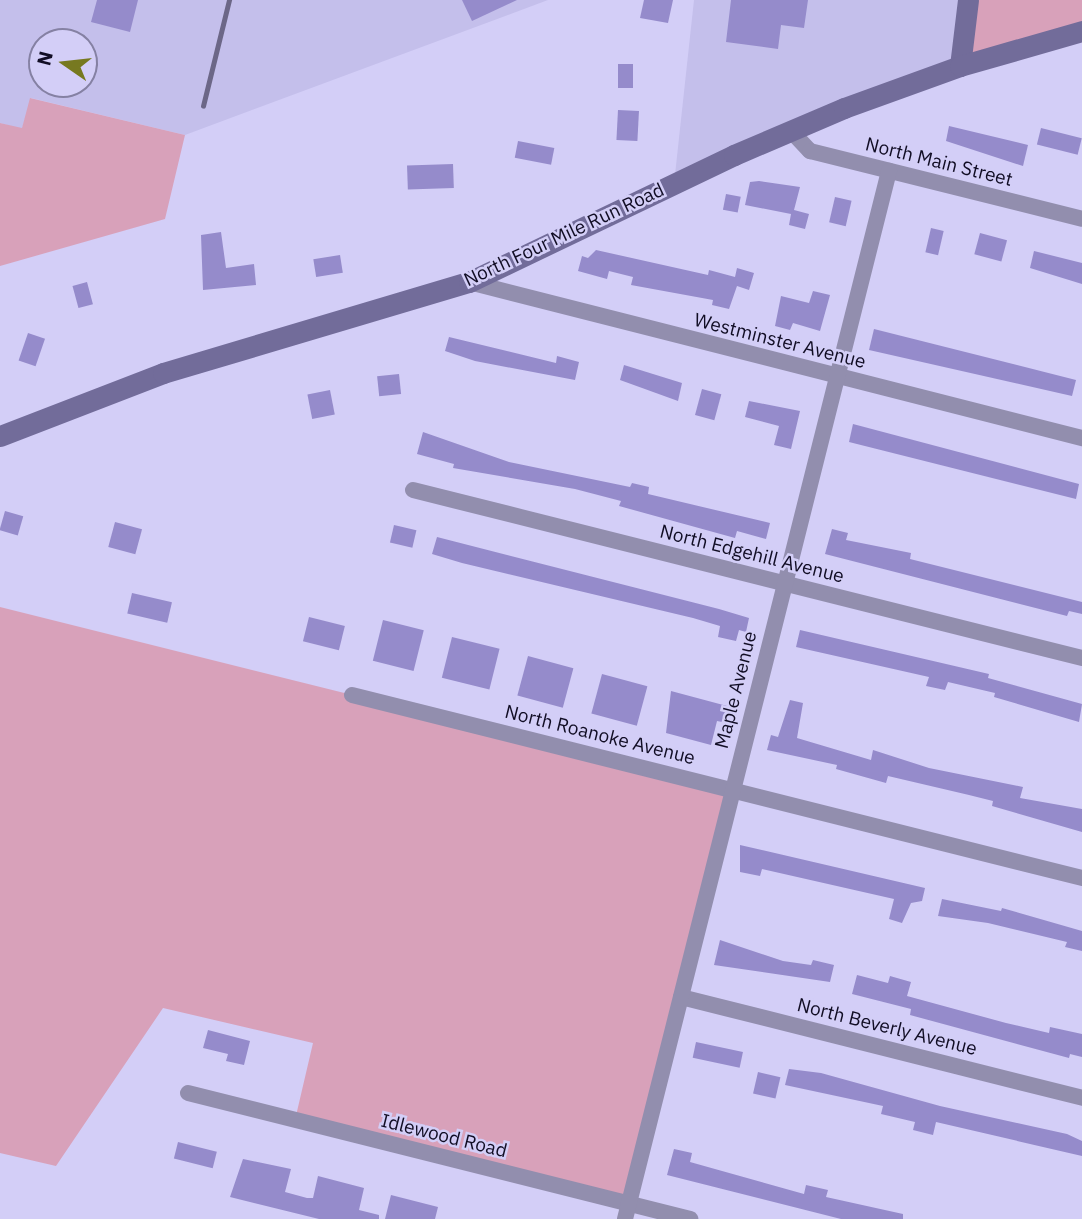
<!DOCTYPE html>
<style>
body{margin:0}
#map{position:relative;width:1082px;height:1219px;overflow:hidden;background:#d3cef7;font-family:"IBM Plex Sans",sans-serif}
div>[style]{position:absolute}
.built>*{inset:0;background:#c4bfeb}
.green>*{inset:0;background:#d8a1ba}
.building>*{inset:0;background:#958bcb;transform-origin:0 0}
.street>*{height:16px;margin:-8px;padding:0 8px;transform-origin:8px;border-radius:8px;background:#928eae}
.secondary>*{height:21px;margin:-10.5px;padding:0 10.5px;transform-origin:10.5px;border-radius:10.5px;background:#726c9a}
.rail>*{height:4.5px;margin:-2.25px;padding:0 2.25px;transform-origin:2.25px;border-radius:2.25px;background:#6c6787}
span{translate:-50% -50%;white-space:nowrap;text-align:center;line-height:1.15;-webkit-text-stroke:5px #d3cef7;paint-order:stroke}
.street-label{font-size:19px;color:#110d24}
.north{position:absolute;left:28px;top:28px;width:70px;height:70px;box-sizing:border-box;background:#d3cef7;border:2px solid #8581a3;border-radius:50%;rotate:284deg;font-size:19px;font-weight:700;line-height:28px;text-align:center;color:#110d24}
.north::after{content:'';display:block;margin:auto;width:24px;height:32px;background:#777920;clip-path:polygon(50% 0,100% 100%,50% 72%,0 100%)}
</style>
<div id="map">
<div class="built">
<i style="clip-path:polygon(evenodd,0 0,548px 0,185px 135px,31px 98px,22px 129px,0 123px,0 0,42px 42px,84px 42px,84px 84px,42px 84px,42px 42px)"></i>
<i style="clip-path:polygon(694px 0,968px 0,960px 66px,674px 184px)"></i>
</div>
<div class="green">
<i style="clip-path:polygon(968px 0,1082px 0,1082px 31px,960px 66px)"></i>
<i style="clip-path:polygon(30px 98px,185px 135px,165px 219px,0 266px,0 123px,22px 128px)"></i>
<i style="clip-path:polygon(0 607px,733px 790px,629px 1204px,295px 1120px,313px 1043px,163px 1008px,56px 1166px,0 1153px)"></i>
</div>
<div class="building">
<i style="clip-path:polygon(97px 0,138px 0,130px 32px,91px 22px)"></i>
<i style="clip-path:polygon(462px 0,517px 0,472px 21px)"></i>
<i style="clip-path:polygon(644px 0,673px 0,668px 23px,640px 18px)"></i>
<i style="clip-path:polygon(731px 0,808px 0,804px 28px,781px 25px,778px 49px,726px 42px)"></i>
<i style="left:618px;top:64px;width:15px;height:24px"></i>
<i style="left:618px;top:110px;width:21px;height:30px;rotate:3deg"></i>
<i style="clip-path:polygon(949px 126px,1028px 145px,1023px 166px,946px 141px)"></i>
<i style="left:1041px;top:128px;width:42px;height:17px;rotate:14deg"></i>
<i style="left:518px;top:141px;width:37px;height:17px;rotate:11deg"></i>
<i style="left:453px;top:164px;width:24px;height:46px;rotate:88deg"></i>
<i style="clip-path:polygon(759px 181px,800px 187px,794px 210px,809px 214px,805px 229px,789px 225px,791px 214px,745px 205px,750px 182px)"></i>
<i style="left:726px;top:194px;width:15px;height:16px;rotate:11deg"></i>
<i style="left:835px;top:197px;width:17px;height:26px;rotate:13deg"></i>
<i style="left:931px;top:228px;width:13px;height:25px;rotate:13deg"></i>
<i style="clip-path:polygon(221px 232px,226px 268px,254px 264px,256px 285px,203px 290px,201px 235px)"></i>
<i style="left:980px;top:233px;width:28px;height:22px;rotate:15deg"></i>
<i style="clip-path:polygon(596px 250px,708px 275px,709px 270px,735px 277px,737px 268px,754px 273px,749px 290px,737px 286px,729px 309px,712px 305px,713px 300px,631px 285px,633px 277px,609px 271px,607px 279px,578px 271px,582px 256px,588px 258px)"></i>
<i style="clip-path:polygon(1034px 251px,1082px 263px,1082px 284px,1030px 268px)"></i>
<i style="left:340px;top:255px;width:18px;height:27px;rotate:81deg"></i>
<i style="left:87px;top:282px;width:23px;height:15px;rotate:75deg"></i>
<i style="clip-path:polygon(813px 291px,830px 295px,820px 331px,793px 323px,790px 330px,775px 326px,781px 296px,809px 303px)"></i>
<i style="clip-path:polygon(874px 329px,1076px 380px,1072px 396px,869px 350px)"></i>
<i style="left:28px;top:333px;width:18px;height:29px;rotate:19deg"></i>
<i style="clip-path:polygon(449px 337px,556px 363px,557px 356px,579px 362px,575px 380px,475px 361px,445px 351px)"></i>
<i style="clip-path:polygon(624px 365px,682px 383px,678px 401px,620px 380px)"></i>
<i style="left:399px;top:374px;width:20px;height:22px;rotate:84deg"></i>
<i style="left:702px;top:389px;width:20px;height:27px;rotate:15deg"></i>
<i style="left:330px;top:390px;width:25px;height:23px;rotate:79deg"></i>
<i style="clip-path:polygon(749px 401px,800px 411px,791px 449px,774px 445px,779px 426px,745px 417px)"></i>
<i style="clip-path:polygon(853px 424px,1079px 484px,1076px 499px,849px 442px)"></i>
<i style="clip-path:polygon(423px 432px,509px 462px,630px 487px,632px 483px,649px 487px,648px 494px,770px 523px,766px 539px,737px 531px,735px 538px,619px 506px,621px 501px,575px 489px,453px 468px,454px 464px,417px 454px)"></i>
<i style="left:5px;top:511px;width:19px;height:20px;rotate:16deg"></i>
<i style="left:115px;top:522px;width:28px;height:26px;rotate:15deg"></i>
<i style="left:394px;top:525px;width:23px;height:18px;rotate:13deg"></i>
<i style="clip-path:polygon(832px 529px,848px 533px,846px 540px,911px 553px,910px 559px,1082px 602px,1082px 614px,1069px 611px,1067px 616px,825px 554px)"></i>
<i style="clip-path:polygon(437px 537px,719px 609px,749px 618px,746px 632px,739px 630px,736px 641px,718px 637px,720px 626px,693px 618px,462px 563px,432px 554px)"></i>
<i style="left:132px;top:593px;width:41px;height:21px;rotate:13deg"></i>
<i style="left:309px;top:617px;width:37px;height:25px;rotate:14deg"></i>
<i style="left:383px;top:620px;width:42px;height:42px;rotate:14deg"></i>
<i style="clip-path:polygon(800px 630px,989px 674px,988px 678px,1082px 704px,1079px 722px,994px 697px,995px 693px,948px 682px,945px 690px,926px 686px,929px 677px,796px 647px)"></i>
<i style="left:452px;top:637px;width:49px;height:42px;rotate:14deg"></i>
<i style="left:528px;top:656px;width:47px;height:41px;rotate:15deg"></i>
<i style="left:602px;top:674px;width:47px;height:41px;rotate:15deg"></i>
<i style="clip-path:polygon(671px 691px,727px 706px,722px 722px,717px 721px,711px 745px,666px 733px)"></i>
<i style="clip-path:polygon(790px 700px,803px 703px,797px 738px,871px 760px,873px 750px,929px 768px,1023px 787px,1020px 798px,1082px 809px,1082px 832px,992px 806px,993px 801px,969px 795px,888px 776px,886px 783px,836px 769px,837px 765px,767px 750px,771px 735px,778px 737px)"></i>
<i style="clip-path:polygon(740px 845px,925px 888px,922px 901px,911px 903px,902px 923px,889px 919px,894px 899px,762px 869px,760px 876px,740px 872px)"></i>
<i style="clip-path:polygon(942px 899px,1001px 911px,1002px 908px,1082px 931px,1082px 951px,1065px 947px,1067px 942px,988px 923px,938px 916px)"></i>
<i style="clip-path:polygon(720px 940px,783px 961px,811px 965px,813px 960px,834px 965px,830px 982px,714px 965px)"></i>
<i style="clip-path:polygon(857px 975px,888px 983px,890px 976px,911px 982px,907px 996px,1006px 1023px,1049px 1033px,1050px 1027px,1082px 1034px,1082px 1057px,1070px 1054px,1069px 1058px,910px 1015px,911px 1009px,852px 994px)"></i>
<i style="clip-path:polygon(208px 1030px,250px 1041px,244px 1065px,226px 1061px,228px 1054px,203px 1048px)"></i>
<i style="left:696px;top:1042px;width:48px;height:16px;rotate:12deg"></i>
<i style="clip-path:polygon(789px 1069px,821px 1073px,940px 1106px,1067px 1134px,1082px 1141px,1082px 1156px,936px 1122px,933px 1135px,913px 1130px,915px 1122px,881px 1114px,883px 1106px,785px 1085px)"></i>
<i style="left:758px;top:1072px;width:23px;height:22px;rotate:13deg"></i>
<i style="left:178px;top:1142px;width:40px;height:17px;rotate:14deg"></i>
<i style="clip-path:polygon(674px 1149px,692px 1153px,690px 1162px,804px 1194px,806px 1185px,828px 1190px,826px 1197px,903px 1214px,903px 1219px,841px 1219px,667px 1175px)"></i>
<i style="clip-path:polygon(243px 1159px,291px 1169px,285px 1192px,307px 1198px,313px 1198px,318px 1176px,364px 1188px,359px 1210px,379px 1215px,379px 1219px,319px 1219px,230px 1197px)"></i>
<i style="clip-path:polygon(391px 1195px,438px 1207px,435px 1219px,385px 1219px)"></i>
</div>
<div class="street">
<i style="left:793px;top:133px;width:25px;rotate:47deg"></i>
<i style="left:810px;top:151px;width:280px;rotate:14deg"></i>
<i style="left:469px;top:282px;width:633px;rotate:14.28deg"></i>
<i style="left:413px;top:490px;width:690px;rotate:14.1deg"></i>
<i style="left:352px;top:695px;width:753px;rotate:14.07deg"></i>
<i style="left:681px;top:997px;width:414px;rotate:14.1deg"></i>
<i style="left:188px;top:1093px;width:518px;rotate:14.09deg"></i>
<i style="left:625px;top:1219px;width:1081px;rotate:-75.86deg"></i>
</div>
<div class="secondary">
<i style="left:960px;top:66px;width:66px;rotate:-83.1deg"></i>
<i style="left:0;top:436px;width:175px;rotate:-21.1deg"></i>
<i style="left:163px;top:373px;width:319px;rotate:-16.6deg"></i>
<i style="left:469px;top:282px;width:294px;rotate:-25.6deg"></i>
<i style="left:734px;top:155px;width:120px;rotate:-23.1deg"></i>
<i style="left:844px;top:108px;width:123px;rotate:-19.9deg"></i>
<i style="left:960px;top:66px;width:127px;rotate:-16deg"></i>
</div>
<div class="rail">
<i style="left:203px;top:106px;width:109px;rotate:-76.2deg"></i>
</div>
<div class="street-label">
<span style="left:939px;top:162px;rotate:14deg">North Main Street</span>
<span style="left:564px;top:235px;rotate:-25deg">North Four Mile Run Road</span>
<span style="left:780px;top:341px;rotate:14deg">Westminster Avenue</span>
<span style="left:752px;top:554px;rotate:14deg">North Edgehill Avenue</span>
<span style="left:736px;top:690px;rotate:-76deg">Maple Avenue</span>
<span style="left:600px;top:735px;rotate:14deg">North Roanoke Avenue</span>
<span style="left:887px;top:1027px;rotate:14deg">North Beverly Avenue</span>
<span style="left:444px;top:1136px;rotate:14deg">Idlewood Road</span>
</div>
<div class="north">N</div>
</div>
